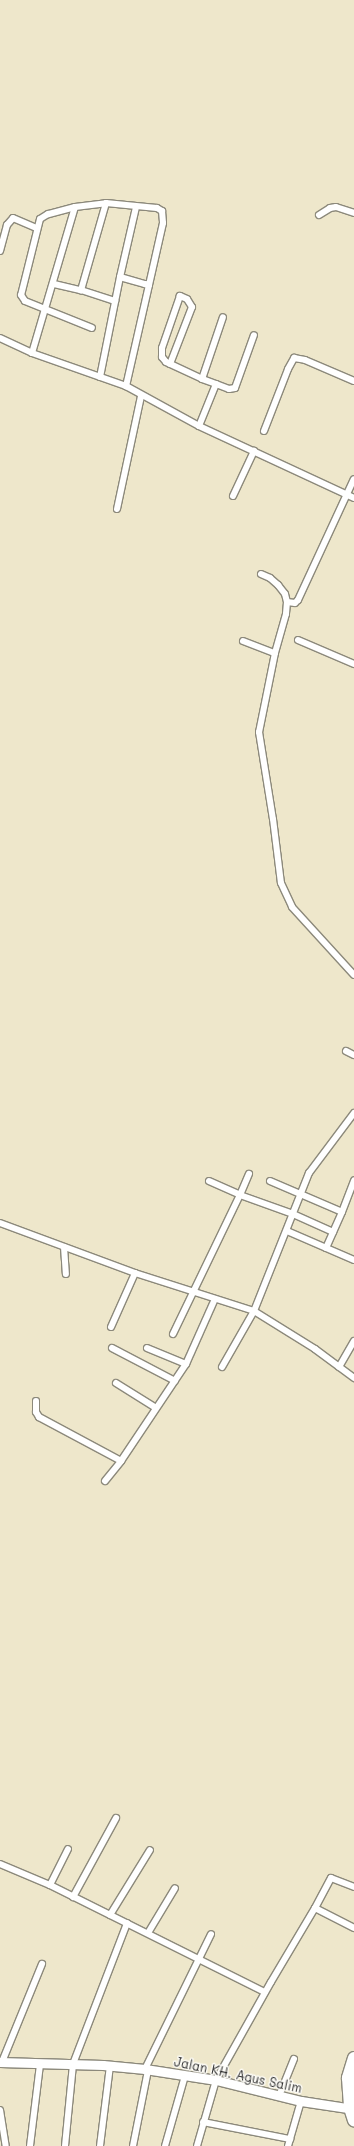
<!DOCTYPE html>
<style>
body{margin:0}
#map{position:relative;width:354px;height:2146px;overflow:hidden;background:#eee7cb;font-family:Mali,sans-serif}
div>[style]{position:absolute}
.roads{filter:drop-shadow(1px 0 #8c897b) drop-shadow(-1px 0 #8c897b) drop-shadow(0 1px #8c897b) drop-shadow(0 -1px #8c897b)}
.street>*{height:6px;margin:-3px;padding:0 3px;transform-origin:3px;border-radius:3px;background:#fff}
.secondary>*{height:9px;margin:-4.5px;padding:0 4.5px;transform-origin:4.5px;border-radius:4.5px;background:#fff}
.highway>*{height:12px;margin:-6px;padding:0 6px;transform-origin:6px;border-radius:6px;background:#fff}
span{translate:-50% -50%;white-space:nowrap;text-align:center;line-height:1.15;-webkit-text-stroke:3px #fdfcf7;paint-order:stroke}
.street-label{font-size:13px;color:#2b2b2b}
</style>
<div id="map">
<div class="roads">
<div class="street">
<i style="left:106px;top:203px;width:51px;rotate:5.6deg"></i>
<i style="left:157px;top:208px;width:6px;rotate:31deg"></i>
<i style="left:162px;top:211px;width:12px;rotate:85deg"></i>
<i style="left:163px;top:223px;width:64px;rotate:102.7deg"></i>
<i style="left:75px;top:207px;width:28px;rotate:165deg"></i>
<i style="left:48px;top:214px;width:9px;rotate:148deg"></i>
<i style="left:40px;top:219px;width:78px;rotate:104deg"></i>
<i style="left:21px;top:295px;width:7px;rotate:56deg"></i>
<i style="left:25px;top:301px;width:72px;rotate:21.9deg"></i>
<i style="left:319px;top:215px;width:13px;rotate:-32deg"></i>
<i style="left:330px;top:208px;width:6px;rotate:-9deg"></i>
<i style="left:336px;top:207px;width:19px;rotate:18deg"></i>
<i style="left:0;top:251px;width:27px;rotate:-75deg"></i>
<i style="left:7px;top:225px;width:9px;rotate:-49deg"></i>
<i style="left:13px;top:218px;width:26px;rotate:23deg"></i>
<i style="left:120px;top:277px;width:72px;rotate:-77.1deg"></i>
<i style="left:54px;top:284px;width:28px;rotate:13deg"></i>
<i style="left:0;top:338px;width:35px;rotate:25deg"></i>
<i style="left:32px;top:353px;width:100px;rotate:19.3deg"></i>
<i style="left:126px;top:386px;width:83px;rotate:28.7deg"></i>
<i style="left:199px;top:426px;width:171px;rotate:24.9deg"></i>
<i style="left:32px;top:353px;width:152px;rotate:-73.6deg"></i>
<i style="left:75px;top:207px;width:31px;rotate:-7deg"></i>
<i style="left:106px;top:203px;width:91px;rotate:106deg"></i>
<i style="left:81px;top:290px;width:36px;rotate:18deg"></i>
<i style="left:170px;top:364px;width:61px;rotate:-68.9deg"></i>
<i style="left:192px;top:307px;width:9px;rotate:-122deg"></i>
<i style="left:187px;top:299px;width:8px;rotate:-157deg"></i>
<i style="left:180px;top:296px;width:55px;rotate:109.1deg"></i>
<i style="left:162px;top:348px;width:9px;rotate:90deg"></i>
<i style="left:162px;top:357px;width:6px;rotate:51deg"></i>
<i style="left:166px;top:362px;width:40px;rotate:25deg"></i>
<i style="left:100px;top:377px;width:102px;rotate:-78.7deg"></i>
<i style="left:120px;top:277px;width:26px;rotate:16deg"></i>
<i style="left:145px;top:284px;width:4px;rotate:14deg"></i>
<i style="left:149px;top:285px;width:104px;rotate:102.8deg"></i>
<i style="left:216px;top:384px;width:14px;rotate:21deg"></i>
<i style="left:229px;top:389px;width:6px;rotate:-9deg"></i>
<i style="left:235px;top:388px;width:56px;rotate:-70.3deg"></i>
<i style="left:199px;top:426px;width:45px;rotate:-68deg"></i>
<i style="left:216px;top:384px;width:15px;rotate:-160deg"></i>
<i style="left:202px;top:379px;width:65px;rotate:-71.3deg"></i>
<i style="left:264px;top:431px;width:66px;rotate:-68.8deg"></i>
<i style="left:288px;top:369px;width:13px;rotate:-61deg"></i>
<i style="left:294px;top:358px;width:11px;rotate:10deg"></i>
<i style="left:305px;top:360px;width:53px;rotate:23.2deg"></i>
<i style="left:233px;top:496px;width:50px;rotate:-65deg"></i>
<i style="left:117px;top:509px;width:116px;rotate:-78deg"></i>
<i style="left:261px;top:574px;width:10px;rotate:24deg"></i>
<i style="left:270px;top:578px;width:11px;rotate:41deg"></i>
<i style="left:278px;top:585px;width:11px;rotate:52deg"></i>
<i style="left:285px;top:594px;width:8px;rotate:76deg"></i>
<i style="left:287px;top:602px;width:12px;rotate:95deg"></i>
<i style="left:286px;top:614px;width:41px;rotate:105.8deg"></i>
<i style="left:275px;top:653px;width:81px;rotate:101.4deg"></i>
<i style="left:259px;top:732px;width:88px;rotate:80.9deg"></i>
<i style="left:273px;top:819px;width:64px;rotate:82.9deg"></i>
<i style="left:281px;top:883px;width:26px;rotate:65deg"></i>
<i style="left:292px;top:907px;width:92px;rotate:47.6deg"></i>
<i style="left:287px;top:602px;width:8px;rotate:7deg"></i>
<i style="left:295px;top:603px;width:4px;rotate:-45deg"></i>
<i style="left:298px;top:600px;width:133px;rotate:-65.2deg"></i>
<i style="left:298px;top:640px;width:61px;rotate:23.2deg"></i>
<i style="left:243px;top:641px;width:34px;rotate:21deg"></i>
<i style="left:346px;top:1051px;width:9px;rotate:27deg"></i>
<i style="left:209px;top:1181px;width:34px;rotate:24deg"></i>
<i style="left:240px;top:1195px;width:23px;rotate:-67deg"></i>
<i style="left:270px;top:1181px;width:78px;rotate:23.3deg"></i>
<i style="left:342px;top:1212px;width:34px;rotate:-69deg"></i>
<i style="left:0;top:1223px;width:144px;rotate:20.3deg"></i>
<i style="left:135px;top:1273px;width:125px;rotate:17.7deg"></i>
<i style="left:254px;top:1311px;width:72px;rotate:31.9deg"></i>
<i style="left:315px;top:1349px;width:49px;rotate:36.6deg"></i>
<i style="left:287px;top:1231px;width:73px;rotate:23.4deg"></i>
<i style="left:64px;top:1247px;width:27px;rotate:86deg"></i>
<i style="left:326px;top:1248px;width:39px;rotate:-66deg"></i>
<i style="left:111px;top:1327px;width:59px;rotate:-66deg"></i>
<i style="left:173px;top:1334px;width:154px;rotate:-64.3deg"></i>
<i style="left:240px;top:1195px;width:56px;rotate:19.7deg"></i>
<i style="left:293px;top:1214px;width:44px;rotate:24.2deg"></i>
<i style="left:112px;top:1348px;width:71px;rotate:27.6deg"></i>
<i style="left:147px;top:1348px;width:42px;rotate:22.3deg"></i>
<i style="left:222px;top:1367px;width:64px;rotate:-60.3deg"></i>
<i style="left:254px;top:1311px;width:149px;rotate:-68.3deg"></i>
<i style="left:309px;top:1173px;width:75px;rotate:-53.1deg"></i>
<i style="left:339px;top:1367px;width:30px;rotate:-60deg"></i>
<i style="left:116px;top:1383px;width:47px;rotate:32deg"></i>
<i style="left:36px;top:1401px;width:11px;rotate:90deg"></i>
<i style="left:36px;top:1412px;width:6px;rotate:59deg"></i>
<i style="left:39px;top:1417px;width:93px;rotate:28.2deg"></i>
<i style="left:121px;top:1461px;width:117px;rotate:-56.2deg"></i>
<i style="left:186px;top:1364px;width:71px;rotate:-66deg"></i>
<i style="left:105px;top:1481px;width:26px;rotate:-51deg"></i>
<i style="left:0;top:1864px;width:54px;rotate:22.8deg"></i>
<i style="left:50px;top:1885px;width:240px;rotate:26.5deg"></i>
<i style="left:50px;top:1885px;width:40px;rotate:-63.4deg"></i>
<i style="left:73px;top:1897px;width:90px;rotate:-61.4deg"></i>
<i style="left:315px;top:1908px;width:34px;rotate:-62deg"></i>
<i style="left:331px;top:1878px;width:25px;rotate:21deg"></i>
<i style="left:110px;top:1915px;width:76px;rotate:-58.4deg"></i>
<i style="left:148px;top:1933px;width:52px;rotate:-59deg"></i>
<i style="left:2px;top:2062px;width:106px;rotate:-67.8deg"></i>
<i style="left:145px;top:2069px;width:150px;rotate:-63.9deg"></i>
<i style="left:279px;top:2096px;width:40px;rotate:-68deg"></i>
<i style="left:0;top:2110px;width:36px;rotate:81deg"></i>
<i style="left:203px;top:2122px;width:89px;rotate:11.1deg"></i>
<i style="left:30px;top:2146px;width:83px;rotate:-83deg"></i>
<i style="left:65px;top:2146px;width:82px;rotate:-84.4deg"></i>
<i style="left:73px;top:2064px;width:151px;rotate:-69deg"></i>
<i style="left:100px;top:2146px;width:81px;rotate:-82.9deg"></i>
<i style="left:133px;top:2146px;width:77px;rotate:-78.8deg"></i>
<i style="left:165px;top:2146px;width:73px;rotate:-74.1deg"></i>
<i style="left:197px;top:2146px;width:69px;rotate:-73.9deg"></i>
<i style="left:216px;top:2080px;width:112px;rotate:-60.7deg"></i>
<i style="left:271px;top:1982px;width:86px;rotate:-59.3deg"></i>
<i style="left:315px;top:1908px;width:44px;rotate:27.1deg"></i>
<i style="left:288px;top:2146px;width:47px;rotate:-73.9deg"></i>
</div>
<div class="secondary">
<i style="left:0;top:2062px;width:103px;rotate:1.7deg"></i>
<i style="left:103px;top:2065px;width:42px;rotate:5.4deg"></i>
<i style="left:145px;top:2069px;width:72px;rotate:8.8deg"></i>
<i style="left:216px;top:2080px;width:88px;rotate:13.9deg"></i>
<i style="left:301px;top:2101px;width:54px;rotate:8.6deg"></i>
</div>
<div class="highway">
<i style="left:354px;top:2058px;width:21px;rotate:107deg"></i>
<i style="left:348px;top:2078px;width:30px;rotate:86deg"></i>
<i style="left:350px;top:2108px;width:13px;rotate:72deg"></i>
</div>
</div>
<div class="street-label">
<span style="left:238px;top:2075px;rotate:12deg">Jalan KH. Agus Salim</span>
</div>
</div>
